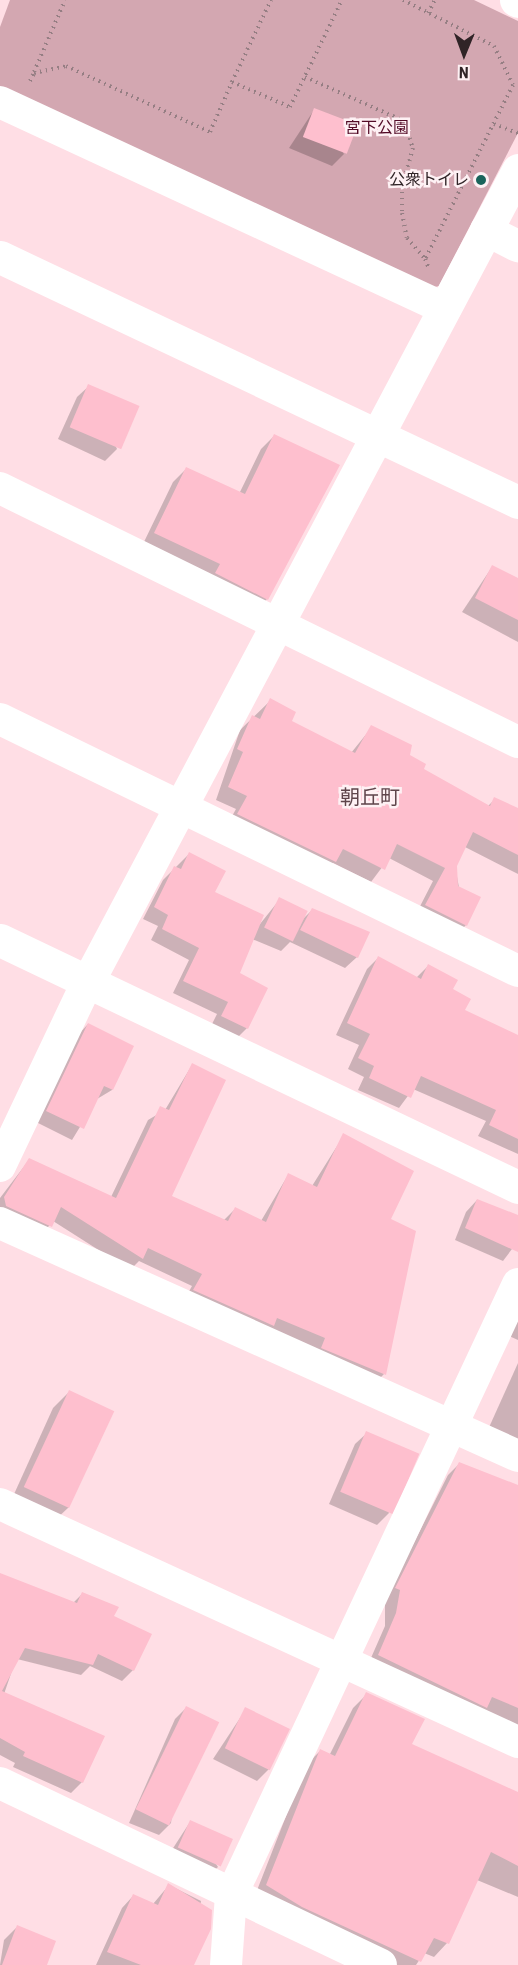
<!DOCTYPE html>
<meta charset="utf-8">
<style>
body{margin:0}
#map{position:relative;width:518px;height:1965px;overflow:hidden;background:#ffdee5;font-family:"Roboto Condensed","Noto Sans JP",sans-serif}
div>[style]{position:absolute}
.green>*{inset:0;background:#d3a7b1}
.shadow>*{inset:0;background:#0003}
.building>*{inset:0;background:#febfce;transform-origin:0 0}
.path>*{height:4px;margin-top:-2px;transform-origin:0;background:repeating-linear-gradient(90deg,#957e83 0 1.5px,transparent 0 6px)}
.street>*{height:32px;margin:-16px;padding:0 16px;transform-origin:16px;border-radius:16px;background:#fff}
.secondary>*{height:33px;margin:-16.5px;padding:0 16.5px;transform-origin:16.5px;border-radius:16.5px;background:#fff}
.dots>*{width:16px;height:16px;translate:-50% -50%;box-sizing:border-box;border:3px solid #fef1f4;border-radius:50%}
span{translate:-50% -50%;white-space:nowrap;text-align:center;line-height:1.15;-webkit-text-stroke:5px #fef1f4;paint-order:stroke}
.park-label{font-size:16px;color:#530c27}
.poi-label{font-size:16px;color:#302427}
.right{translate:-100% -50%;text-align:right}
.quarter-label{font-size:20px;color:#5f454b}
.north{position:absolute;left:434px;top:24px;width:60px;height:60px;-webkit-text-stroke:4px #fef1f4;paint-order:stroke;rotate:181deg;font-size:16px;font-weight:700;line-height:24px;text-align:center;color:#302427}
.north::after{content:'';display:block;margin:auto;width:21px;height:27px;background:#302427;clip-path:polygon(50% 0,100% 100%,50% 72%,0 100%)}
</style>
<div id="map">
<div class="green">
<i style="clip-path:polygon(10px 0,474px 0,518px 21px,518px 133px,439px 286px,422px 290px,0 89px,0 27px)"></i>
</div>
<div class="shadow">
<i style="clip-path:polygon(314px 110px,344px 154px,332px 166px,289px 148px)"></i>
<i style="clip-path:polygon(89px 386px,117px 449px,105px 461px,58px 439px,77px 397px)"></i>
<i style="clip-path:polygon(274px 436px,267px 599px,254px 612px,142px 546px,173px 482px,186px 469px,239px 494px,261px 449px)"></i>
<i style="clip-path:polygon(492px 567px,518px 580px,518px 642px,462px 612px)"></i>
<i style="clip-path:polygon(271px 700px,290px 722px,351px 753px,372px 727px,422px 770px,488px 806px,495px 799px,518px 810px,518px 874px,465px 847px,455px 866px,466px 925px,453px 938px,414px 918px,433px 881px,389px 858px,371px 882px,333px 863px,322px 874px,226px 827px,236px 809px,216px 800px,240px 730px)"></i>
<i style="clip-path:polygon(189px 854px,213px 893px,256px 929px,280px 899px,304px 918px,312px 910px,357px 957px,345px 968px,290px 942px,281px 951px,252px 939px,238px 974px,247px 1028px,235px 1040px,210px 1028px,217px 1014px,173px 993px,189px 960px,151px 940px,158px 926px,143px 919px,163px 880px)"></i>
<i style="clip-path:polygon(378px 958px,416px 978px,428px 966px,518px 1077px,518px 1154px,478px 1136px,486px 1121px,413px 1089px,399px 1108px,358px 1090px,364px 1077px,348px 1069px,359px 1045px,336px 1035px,367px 969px)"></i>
<i style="clip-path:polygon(88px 1024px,132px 1046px,112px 1090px,97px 1099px,72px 1140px,36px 1122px,77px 1036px)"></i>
<i style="clip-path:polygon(192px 1065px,170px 1196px,224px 1220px,235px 1209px,261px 1221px,288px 1175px,312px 1186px,344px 1135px,389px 1220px,384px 1374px,372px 1386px,183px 1302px,192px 1286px,139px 1261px,130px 1270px,53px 1221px,39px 1238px,0 1221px,0 1198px,29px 1160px,111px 1197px,148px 1120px,165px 1110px)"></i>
<i style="clip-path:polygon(477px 1200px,518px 1220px,518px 1241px,503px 1261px,455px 1240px,466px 1212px)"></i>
<i style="clip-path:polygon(518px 1316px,518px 1340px,509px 1336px)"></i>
<i style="clip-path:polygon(518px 1363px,518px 1447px,486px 1434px)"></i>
<i style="clip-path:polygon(69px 1392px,69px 1507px,53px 1522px,10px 1503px,53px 1408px)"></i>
<i style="clip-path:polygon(367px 1433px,389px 1513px,377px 1525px,329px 1504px,355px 1444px)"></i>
<i style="clip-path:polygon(459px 1464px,518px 1487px,518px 1726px,367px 1667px,385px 1626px,385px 1600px,448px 1475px)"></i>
<i style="clip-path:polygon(0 1574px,73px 1603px,83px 1593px,112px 1617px,133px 1670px,122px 1681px,90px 1666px,81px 1675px,17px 1659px,14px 1665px,4px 1694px,82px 1782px,71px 1793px,13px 1767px,15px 1763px,0 1755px)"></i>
<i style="clip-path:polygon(367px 1694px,410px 1745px,518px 1794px,518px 1897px,477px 1880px,447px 1943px,434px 1957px,424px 1953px,416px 1965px,387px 1965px,254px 1898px,306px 1765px,320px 1751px,329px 1756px,353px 1708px)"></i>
<i style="clip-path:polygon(186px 1708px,171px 1823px,159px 1835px,129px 1823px,175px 1719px)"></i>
<i style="clip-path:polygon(246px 1709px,269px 1769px,257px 1781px,213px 1759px)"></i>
<i style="clip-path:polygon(190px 1822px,218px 1867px,206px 1878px,166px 1859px)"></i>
<i style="clip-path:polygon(169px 1885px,201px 1901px,192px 1965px,96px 1965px,122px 1908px,133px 1896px,153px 1904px)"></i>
<i style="clip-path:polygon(17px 1927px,46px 1965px,0 1965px,4px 1940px)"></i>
</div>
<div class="building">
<i style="left:314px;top:108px;width:47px;height:31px;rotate:21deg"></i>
<i style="left:88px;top:384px;width:56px;height:47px;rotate:23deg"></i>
<i style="clip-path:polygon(274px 434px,340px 465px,268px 600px,215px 573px,220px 564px,154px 533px,186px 467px,245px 494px)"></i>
<i style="clip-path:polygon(492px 565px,518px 578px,518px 620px,475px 598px)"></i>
<i style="clip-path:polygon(270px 698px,296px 712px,292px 721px,355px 753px,371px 725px,412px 745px,410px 755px,426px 764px,424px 769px,490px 806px,494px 797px,518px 808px,518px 855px,473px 832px,457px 866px,458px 886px,481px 897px,467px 926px,425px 905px,445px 868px,397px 844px,385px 870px,343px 849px,336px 862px,237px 814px,247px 796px,228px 787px,243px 752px,237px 749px,252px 715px,260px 719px)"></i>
<i style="clip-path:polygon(189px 852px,226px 871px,215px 892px,264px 915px,240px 973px,268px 988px,248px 1029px,221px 1016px,228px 1002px,183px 981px,199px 948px,162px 929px,168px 915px,154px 907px,174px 866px,181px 869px)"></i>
<i style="left:279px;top:897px;width:32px;height:34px;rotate:26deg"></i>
<i style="clip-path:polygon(312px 908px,370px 932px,358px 958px,300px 930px)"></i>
<i style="clip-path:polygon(378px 956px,421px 979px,428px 964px,458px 980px,453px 989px,471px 999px,465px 1010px,518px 1035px,518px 1139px,489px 1125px,496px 1110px,421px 1076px,411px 1098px,369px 1078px,374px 1066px,358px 1058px,370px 1034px,347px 1023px)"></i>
<i style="clip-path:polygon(88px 1023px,134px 1046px,113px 1090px,104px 1086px,84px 1129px,46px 1111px)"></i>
<i style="clip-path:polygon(192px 1063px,226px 1080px,172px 1196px,228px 1221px,235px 1207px,266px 1222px,288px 1173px,317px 1187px,343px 1133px,414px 1171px,391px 1219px,416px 1231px,386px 1375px,321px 1348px,325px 1338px,277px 1318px,274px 1326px,193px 1290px,202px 1274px,148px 1248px,143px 1259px,61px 1207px,52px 1227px,6px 1206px,4px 1197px,29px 1158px,116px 1198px,160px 1106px,169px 1110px)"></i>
<i style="clip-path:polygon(477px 1199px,518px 1215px,518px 1252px,465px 1228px)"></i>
<i style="left:69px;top:1390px;width:50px;height:107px;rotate:25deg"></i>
<i style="left:366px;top:1431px;width:58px;height:66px;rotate:23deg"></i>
<i style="clip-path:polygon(459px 1462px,518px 1485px,518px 1708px,492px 1697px,487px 1708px,378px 1655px,396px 1613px,400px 1590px,395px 1588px)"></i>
<i style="clip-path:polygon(0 1573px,77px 1603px,82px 1592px,119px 1607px,114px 1616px,152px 1634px,134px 1671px,98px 1654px,93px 1665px,25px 1648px,2px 1691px,105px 1736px,83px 1783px,23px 1756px,25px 1752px,0 1738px)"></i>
<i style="clip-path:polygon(366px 1692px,425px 1719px,412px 1744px,518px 1792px,518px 1866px,491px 1852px,449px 1944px,434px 1938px,421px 1962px,302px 1907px,266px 1885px,320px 1749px,335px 1756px)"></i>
<i style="left:186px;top:1706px;width:37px;height:115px;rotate:26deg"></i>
<i style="left:245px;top:1707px;width:50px;height:46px;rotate:26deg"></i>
<i style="left:190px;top:1820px;width:47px;height:30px;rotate:24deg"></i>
<i style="clip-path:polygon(168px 1883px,212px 1910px,211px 1929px,194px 1965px,141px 1965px,107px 1952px,133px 1894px,158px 1905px)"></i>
<i style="clip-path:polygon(17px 1925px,56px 1941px,47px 1965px,2px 1965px)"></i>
</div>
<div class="path">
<i style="left:403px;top:0;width:102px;rotate:26.8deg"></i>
<i style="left:494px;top:46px;width:43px;rotate:64deg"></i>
<i style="left:513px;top:85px;width:195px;rotate:116.8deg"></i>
<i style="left:425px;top:259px;width:8px;rotate:67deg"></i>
<i style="left:428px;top:13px;width:15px;rotate:-62deg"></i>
<i style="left:34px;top:72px;width:78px;rotate:-66.7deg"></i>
<i style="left:305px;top:77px;width:108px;rotate:24deg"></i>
<i style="left:404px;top:121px;width:28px;rotate:72deg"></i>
<i style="left:413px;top:148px;width:40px;rotate:106deg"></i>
<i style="left:402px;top:186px;width:27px;rotate:90deg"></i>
<i style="left:402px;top:213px;width:25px;rotate:79deg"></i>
<i style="left:407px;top:238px;width:28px;rotate:49deg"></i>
<i style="left:30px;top:81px;width:9px;rotate:-63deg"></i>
<i style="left:34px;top:73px;width:33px;rotate:-12deg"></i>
<i style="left:66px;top:66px;width:158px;rotate:24.6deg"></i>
<i style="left:210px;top:132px;width:55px;rotate:-66.3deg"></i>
<i style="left:232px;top:82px;width:63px;rotate:23.3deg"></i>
<i style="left:290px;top:107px;width:119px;rotate:-64.1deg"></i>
<i style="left:232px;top:82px;width:91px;rotate:-64.6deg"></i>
<i style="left:494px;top:124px;width:26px;rotate:21deg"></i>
</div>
<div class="street">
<i style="left:0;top:102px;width:491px;rotate:24.9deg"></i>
<i style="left:486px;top:230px;width:36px;rotate:27deg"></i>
<i style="left:0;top:488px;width:577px;rotate:26.12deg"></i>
<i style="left:0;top:719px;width:576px;rotate:25.94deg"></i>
<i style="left:0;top:1166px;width:205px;rotate:-64.6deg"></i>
<i style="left:0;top:1223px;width:568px;rotate:24.22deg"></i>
<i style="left:0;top:1504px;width:570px;rotate:24.68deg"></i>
<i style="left:0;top:1783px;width:422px;rotate:25.5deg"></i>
<i style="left:226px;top:1965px;width:69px;rotate:-85.9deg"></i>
<i style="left:231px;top:1896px;width:676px;rotate:-64.88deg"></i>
</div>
<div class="secondary">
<i style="left:516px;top:0;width:2px;rotate:27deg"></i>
<i style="left:0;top:257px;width:573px;rotate:25.31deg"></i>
<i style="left:0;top:940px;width:574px;rotate:25.49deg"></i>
<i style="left:88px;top:981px;width:918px;rotate:-62.07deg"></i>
</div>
<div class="dots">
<i style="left:481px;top:180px;background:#1a645b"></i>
</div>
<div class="park-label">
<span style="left:377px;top:128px">宮下公園</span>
</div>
<div class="poi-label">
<span class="right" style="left:469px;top:180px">公衆トイレ</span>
</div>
<div class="quarter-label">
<span style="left:370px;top:797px">朝丘町</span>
</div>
<div class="north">N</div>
</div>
